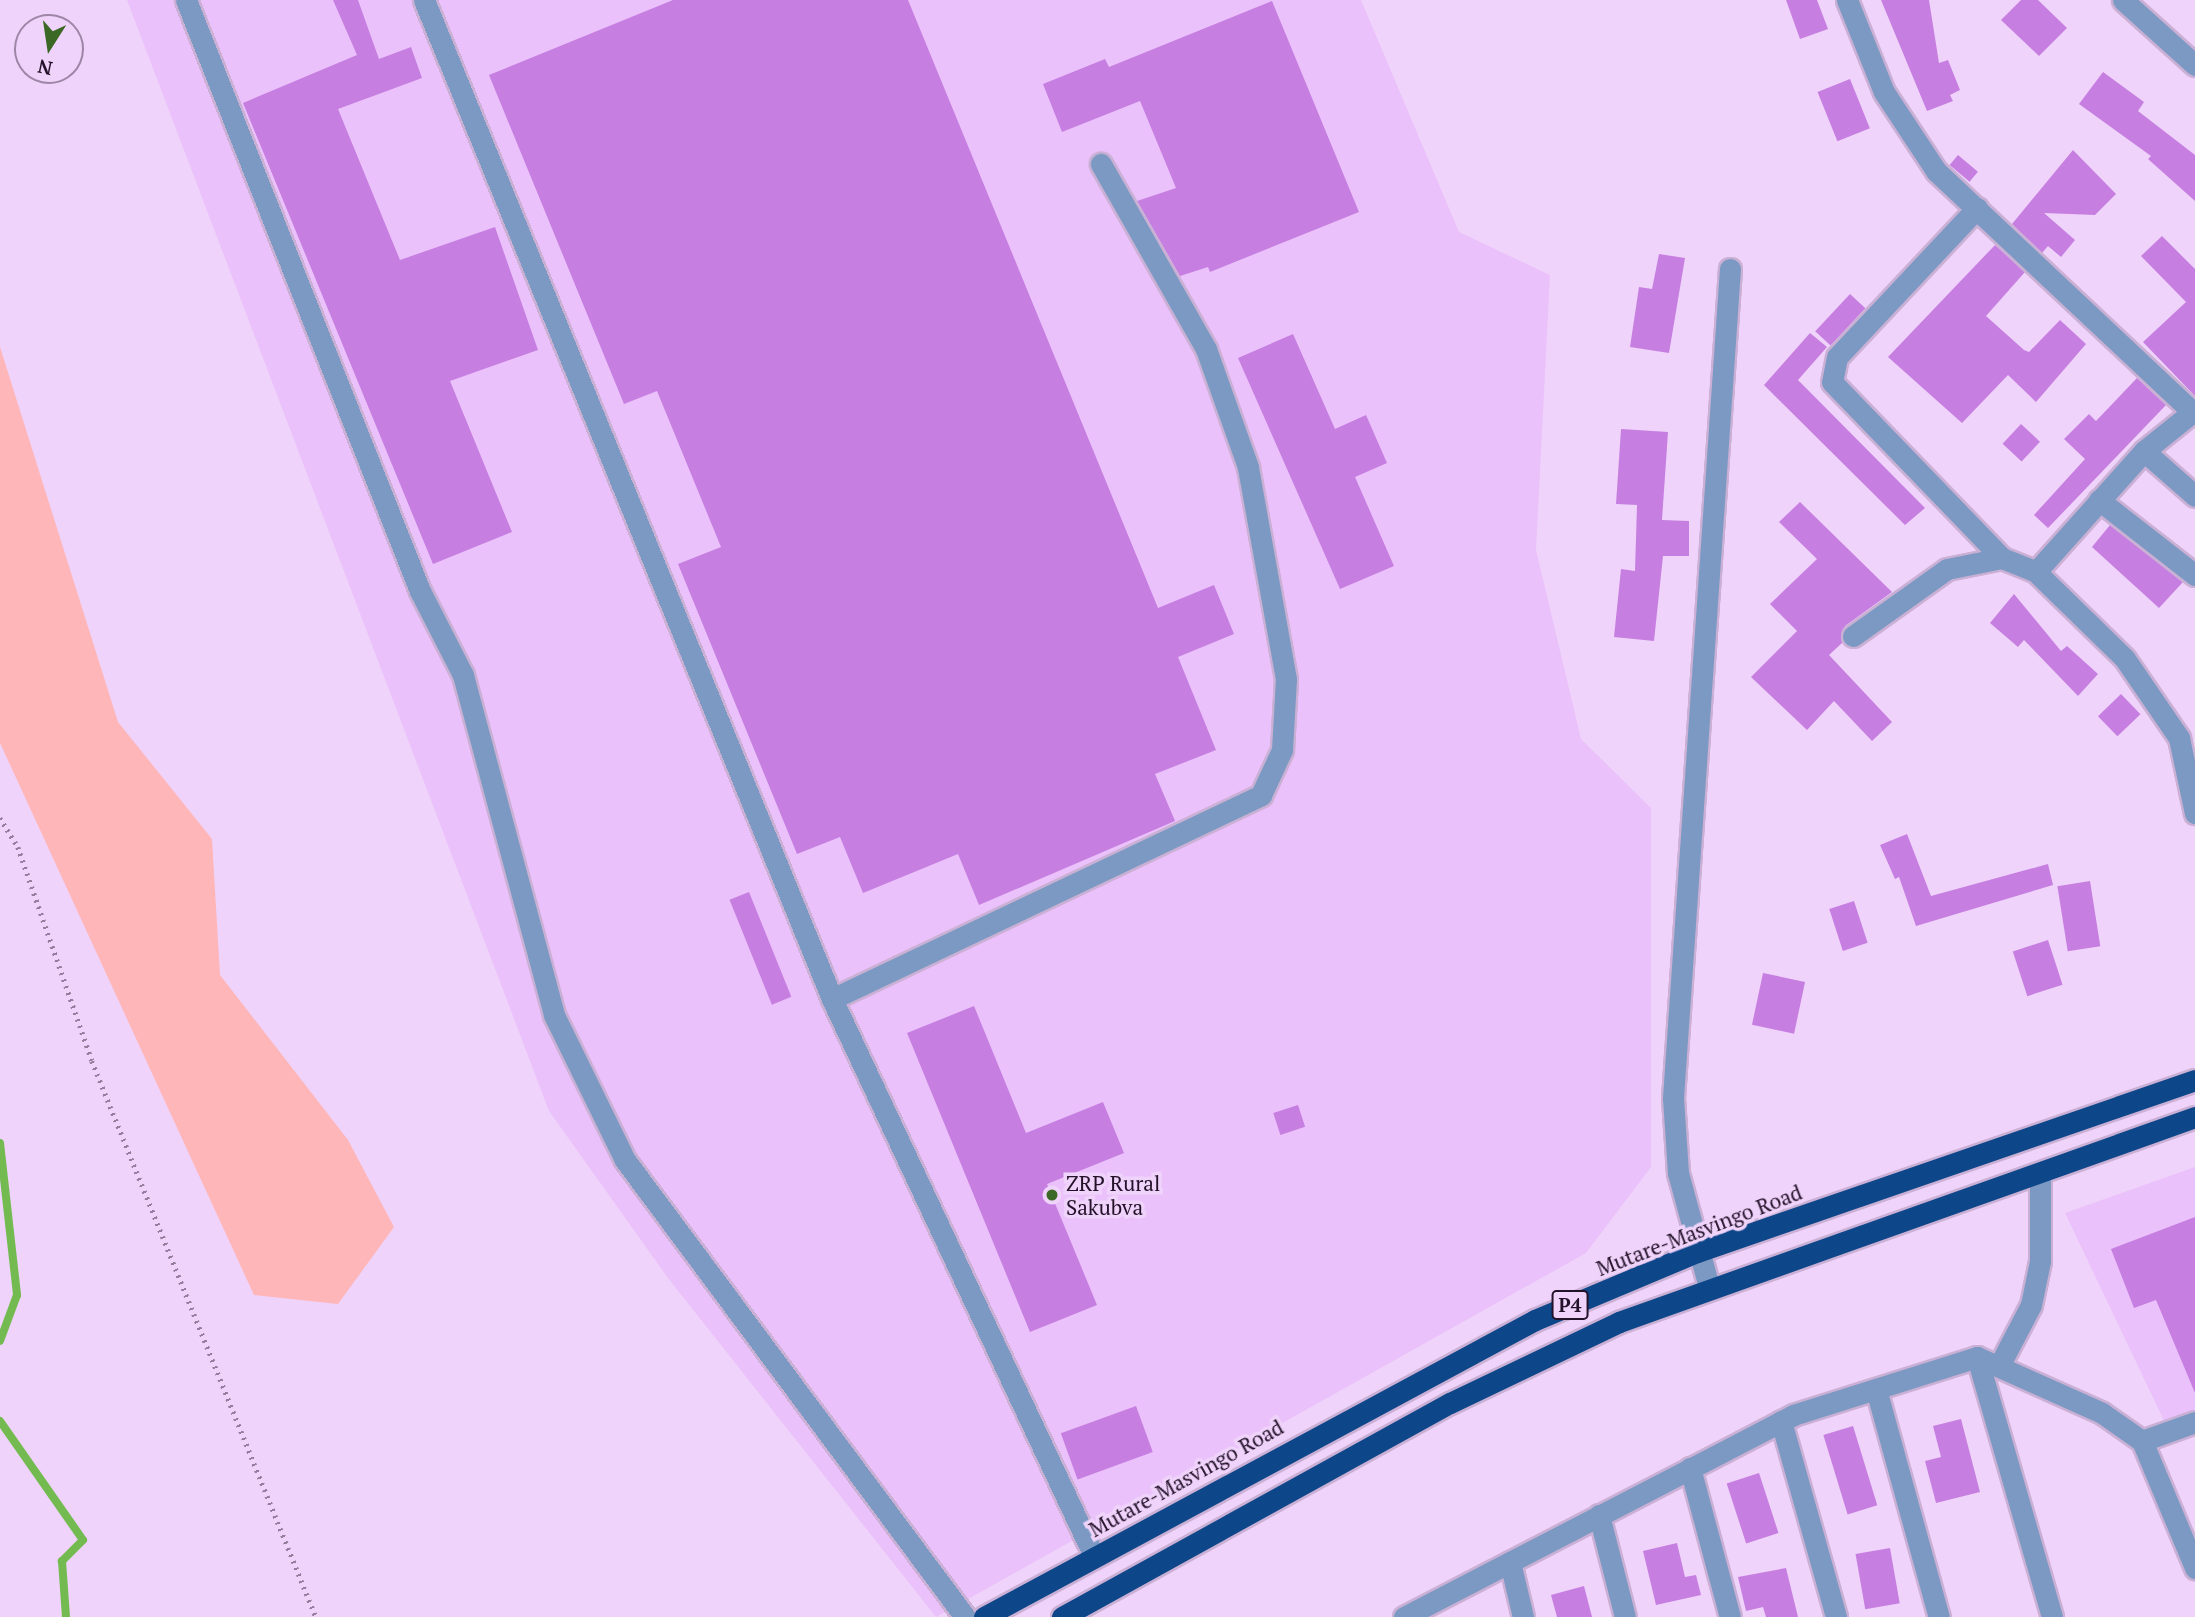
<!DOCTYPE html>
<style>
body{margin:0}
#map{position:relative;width:2195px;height:1617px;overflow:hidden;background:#efd3fa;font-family:"PT Serif",serif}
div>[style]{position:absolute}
.built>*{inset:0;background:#eac1fa}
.green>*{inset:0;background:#feb6b8}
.stream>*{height:8px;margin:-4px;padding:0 4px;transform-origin:4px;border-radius:4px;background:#73bb51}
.building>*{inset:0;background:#c77ee1;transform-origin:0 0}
.path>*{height:4.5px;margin-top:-2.25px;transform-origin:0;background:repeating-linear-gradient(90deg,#947d9d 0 2px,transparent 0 7px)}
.roads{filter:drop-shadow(2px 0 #cab0d5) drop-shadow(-2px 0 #cab0d5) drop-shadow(0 2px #cab0d5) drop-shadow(0 -2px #cab0d5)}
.minor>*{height:21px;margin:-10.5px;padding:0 10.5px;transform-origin:10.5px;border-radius:10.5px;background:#7b99c3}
.highway>*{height:21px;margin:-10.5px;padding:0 10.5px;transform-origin:10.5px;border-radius:10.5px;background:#0e468a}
.dots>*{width:19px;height:19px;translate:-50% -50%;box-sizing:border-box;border:4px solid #efd3fa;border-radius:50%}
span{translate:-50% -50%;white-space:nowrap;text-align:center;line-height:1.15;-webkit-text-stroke:7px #efd3fa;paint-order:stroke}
.shield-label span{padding:2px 5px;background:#efd3fa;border:2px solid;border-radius:5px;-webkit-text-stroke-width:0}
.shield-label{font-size:19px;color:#24122a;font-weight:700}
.poi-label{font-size:21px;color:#24122a}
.left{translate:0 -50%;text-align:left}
.street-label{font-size:21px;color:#24122a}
.north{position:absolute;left:14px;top:14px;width:70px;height:70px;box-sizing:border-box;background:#efd3fa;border:2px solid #9e86a7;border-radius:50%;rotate:192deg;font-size:19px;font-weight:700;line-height:28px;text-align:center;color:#24122a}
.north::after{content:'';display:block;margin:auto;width:24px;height:32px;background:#3c6826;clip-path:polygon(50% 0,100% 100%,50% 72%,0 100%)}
</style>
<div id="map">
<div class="built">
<i style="clip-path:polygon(127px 0,1361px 0,1459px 232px,1550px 275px,1536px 550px,1581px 739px,1651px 808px,1651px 1167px,1586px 1253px,936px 1617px,668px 1278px,549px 1111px)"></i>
<i style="clip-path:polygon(2195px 1167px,2195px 1422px,2169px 1431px,2065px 1213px)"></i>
</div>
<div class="green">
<i style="clip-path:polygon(0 347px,118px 722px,212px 839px,220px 975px,348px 1140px,394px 1227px,338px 1304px,254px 1295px,0 743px)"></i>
</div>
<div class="stream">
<i style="left:0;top:1143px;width:153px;rotate:83.6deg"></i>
<i style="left:17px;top:1295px;width:49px;rotate:110.3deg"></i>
<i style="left:0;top:1421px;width:145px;rotate:55.1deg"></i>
<i style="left:83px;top:1540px;width:30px;rotate:135deg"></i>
<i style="left:62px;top:1561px;width:56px;rotate:85.9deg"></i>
</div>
<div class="building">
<i style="clip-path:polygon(333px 0,358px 0,379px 59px,411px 47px,422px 78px,338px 109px,400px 260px,495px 227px,538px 350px,450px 381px,512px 532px,433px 564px,243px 103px,357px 55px)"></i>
<i style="clip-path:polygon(673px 0,908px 0,1158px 608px,1214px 585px,1234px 634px,1178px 657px,1216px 750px,1155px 774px,1175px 821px,979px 905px,958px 854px,863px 893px,840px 837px,797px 854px,678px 564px,721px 547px,657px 391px,624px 404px,489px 75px)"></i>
<i style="clip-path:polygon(1786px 0,1817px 0,1828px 29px,1800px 39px)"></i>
<i style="clip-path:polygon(1881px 0,1929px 0,1939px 63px,1948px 60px,1960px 90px,1950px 95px,1953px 101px,1927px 111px)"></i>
<i style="clip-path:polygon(2021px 0,2038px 0,2067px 28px,2039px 56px,2001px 20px)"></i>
<i style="clip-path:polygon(1272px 1px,1359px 212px,1210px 272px,1208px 267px,1180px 276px,1137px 201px,1176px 188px,1140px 101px,1062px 132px,1043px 84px,1105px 59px,1109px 67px)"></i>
<i style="clip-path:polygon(2103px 72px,2144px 102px,2138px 111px,2195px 155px,2195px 201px,2148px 159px,2151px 156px,2079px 104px)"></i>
<i style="left:1850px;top:79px;width:53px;height:35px;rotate:68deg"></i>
<i style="clip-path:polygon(2073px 150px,2116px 194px,2095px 215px,2044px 213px,2075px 240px,2061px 257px,2048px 246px,2042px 253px,2012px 224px)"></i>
<i style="left:1958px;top:155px;width:26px;height:13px;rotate:40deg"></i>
<i style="clip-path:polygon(2162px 236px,2195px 269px,2195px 396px,2143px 342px,2186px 302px,2141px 256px)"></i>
<i style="clip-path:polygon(1995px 245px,2025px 272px,1986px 316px,2024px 350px,2029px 352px,2060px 320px,2086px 344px,2036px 402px,2008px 375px,1962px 423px,1888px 357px)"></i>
<i style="clip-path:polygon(1659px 254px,1685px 258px,1669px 353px,1630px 347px,1639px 287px,1652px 289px)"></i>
<i style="left:1850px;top:294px;width:21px;height:51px;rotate:43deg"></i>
<i style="clip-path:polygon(1810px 333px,1827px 347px,1798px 380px,1925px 508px,1905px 525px,1764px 385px)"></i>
<i style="clip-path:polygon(1293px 334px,1335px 429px,1366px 415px,1387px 463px,1355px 477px,1394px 566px,1340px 589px,1238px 358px)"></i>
<i style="clip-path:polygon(2137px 378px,2166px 405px,2048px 528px,2034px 515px,2085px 459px,2064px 439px,2089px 414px,2096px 421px)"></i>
<i style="left:2021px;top:424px;width:26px;height:27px;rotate:43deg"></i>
<i style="clip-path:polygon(1621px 429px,1668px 432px,1662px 520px,1689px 521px,1689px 556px,1663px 556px,1654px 641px,1614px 637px,1621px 569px,1635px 571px,1637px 505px,1616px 504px)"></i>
<i style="clip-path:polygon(1800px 502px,1892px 592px,1845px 626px,1842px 643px,1829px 655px,1892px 722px,1872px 741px,1834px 701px,1807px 730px,1751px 677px,1797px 631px,1770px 604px,1817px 559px,1779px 522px)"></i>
<i style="clip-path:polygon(2110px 525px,2183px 582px,2159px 608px,2092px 547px)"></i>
<i style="clip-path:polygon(2014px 594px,2061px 651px,2067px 646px,2098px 674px,2078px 696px,2024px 640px,2018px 647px,1990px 623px)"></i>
<i style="left:2121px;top:694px;width:28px;height:32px;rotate:46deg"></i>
<i style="clip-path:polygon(1907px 834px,1931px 896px,2048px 864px,2053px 885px,1916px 926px,1899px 877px,1895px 879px,1880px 845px)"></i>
<i style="left:2090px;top:881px;width:66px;height:33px;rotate:81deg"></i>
<i style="left:749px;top:892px;width:113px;height:21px;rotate:68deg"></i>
<i style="left:1854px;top:901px;width:44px;height:26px;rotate:72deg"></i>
<i style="left:2048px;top:940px;width:47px;height:37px;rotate:72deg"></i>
<i style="left:1763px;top:973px;width:43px;height:53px;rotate:12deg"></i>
<i style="clip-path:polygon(974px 1006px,1026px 1133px,1103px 1102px,1124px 1153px,1047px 1184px,1097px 1305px,1030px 1332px,907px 1033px)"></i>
<i style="left:1298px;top:1105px;width:23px;height:26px;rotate:72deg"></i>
<i style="clip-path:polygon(2195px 1217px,2195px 1393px,2156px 1300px,2134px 1308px,2111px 1249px)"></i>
<i style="left:1136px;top:1406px;width:49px;height:80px;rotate:70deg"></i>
<i style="clip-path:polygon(1961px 1419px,1980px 1492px,1936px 1503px,1925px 1461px,1941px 1457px,1933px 1426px)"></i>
<i style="left:1853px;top:1426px;width:83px;height:31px;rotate:73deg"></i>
<i style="left:1759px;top:1473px;width:63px;height:34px;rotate:72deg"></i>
<i style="clip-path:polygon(1677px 1543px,1685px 1577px,1696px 1575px,1701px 1595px,1656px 1605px,1643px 1551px)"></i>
<i style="left:1890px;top:1548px;width:56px;height:35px;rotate:80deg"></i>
<i style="clip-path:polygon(1786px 1568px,1798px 1617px,1766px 1617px,1763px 1607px,1746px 1611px,1738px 1577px)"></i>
<i style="clip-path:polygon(1584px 1586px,1592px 1617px,1557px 1617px,1551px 1595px)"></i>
</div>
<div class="path">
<i style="left:0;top:818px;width:34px;rotate:58deg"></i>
<i style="left:18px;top:847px;width:226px;rotate:70.9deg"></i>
<i style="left:92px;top:1061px;width:599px;rotate:68.06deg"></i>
</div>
<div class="roads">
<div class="minor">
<i style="left:186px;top:0;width:636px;rotate:68.4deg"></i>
<i style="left:420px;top:591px;width:94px;rotate:62.9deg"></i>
<i style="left:463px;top:675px;width:352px;rotate:75deg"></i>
<i style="left:554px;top:1015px;width:161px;rotate:63.9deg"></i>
<i style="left:625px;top:1160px;width:570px;rotate:53.35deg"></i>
<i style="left:424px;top:0;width:1079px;rotate:67.78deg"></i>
<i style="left:832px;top:999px;width:616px;rotate:64.81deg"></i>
<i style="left:1847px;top:0;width:99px;rotate:68.1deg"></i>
<i style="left:1884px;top:92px;width:95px;rotate:56.6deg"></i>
<i style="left:1936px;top:171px;width:355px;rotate:43.2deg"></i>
<i style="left:2123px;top:0;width:97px;rotate:42.1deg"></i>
<i style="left:1977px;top:208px;width:204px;rotate:133.2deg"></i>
<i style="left:1837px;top:357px;width:25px;rotate:101deg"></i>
<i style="left:1832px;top:382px;width:245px;rotate:46deg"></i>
<i style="left:2195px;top:410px;width:65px;rotate:141.2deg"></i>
<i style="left:2144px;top:451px;width:162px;rotate:131.8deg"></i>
<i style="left:2036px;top:572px;width:124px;rotate:44.3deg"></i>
<i style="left:2125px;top:659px;width:96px;rotate:55.6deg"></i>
<i style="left:2179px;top:738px;width:77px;rotate:78deg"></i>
<i style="left:2144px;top:451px;width:68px;rotate:41.4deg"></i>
<i style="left:2099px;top:500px;width:122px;rotate:38deg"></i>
<i style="left:1853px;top:636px;width:115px;rotate:-35.5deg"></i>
<i style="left:1947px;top:569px;width:56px;rotate:-11.3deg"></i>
<i style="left:2002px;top:558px;width:37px;rotate:22deg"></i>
<i style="left:832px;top:999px;width:475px;rotate:-25.4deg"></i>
<i style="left:1261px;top:795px;width:50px;rotate:-65deg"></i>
<i style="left:1282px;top:750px;width:71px;rotate:-86.8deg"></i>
<i style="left:1286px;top:679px;width:215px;rotate:-100.2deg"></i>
<i style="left:1248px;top:467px;width:125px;rotate:-109.6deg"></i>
<i style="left:1206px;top:349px;width:213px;rotate:-119.6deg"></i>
<i style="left:1709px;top:1287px;width:118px;rotate:-105.2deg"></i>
<i style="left:1678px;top:1173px;width:75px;rotate:-93.8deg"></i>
<i style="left:1673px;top:1098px;width:831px;rotate:-86.07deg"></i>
<i style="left:1977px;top:1357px;width:271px;rotate:73.9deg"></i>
<i style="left:1999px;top:1366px;width:69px;rotate:-62.3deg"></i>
<i style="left:2031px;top:1305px;width:45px;rotate:-78.4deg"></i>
<i style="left:2040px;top:1261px;width:87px;rotate:-90deg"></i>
<i style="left:1876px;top:1389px;width:237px;rotate:74.6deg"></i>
<i style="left:1781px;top:1421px;width:204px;rotate:74.3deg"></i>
<i style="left:2142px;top:1441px;width:138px;rotate:67.3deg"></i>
<i style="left:1690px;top:1468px;width:154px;rotate:75deg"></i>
<i style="left:1599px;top:1515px;width:105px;rotate:75.7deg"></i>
<i style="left:1510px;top:1562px;width:57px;rotate:76.7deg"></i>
<i style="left:1404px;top:1617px;width:438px;rotate:-27.4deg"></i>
<i style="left:1793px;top:1415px;width:193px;rotate:-17.5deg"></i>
<i style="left:1977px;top:1357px;width:137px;rotate:24.1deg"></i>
<i style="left:2102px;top:1413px;width:49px;rotate:35deg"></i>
<i style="left:2142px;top:1441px;width:56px;rotate:-19.7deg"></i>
</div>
<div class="highway">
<i style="left:984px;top:1617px;width:626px;rotate:-28.33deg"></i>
<i style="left:1535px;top:1320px;width:176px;rotate:-22.8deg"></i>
<i style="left:1697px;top:1252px;width:527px;rotate:-19.05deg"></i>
<i style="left:1062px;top:1617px;width:443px;rotate:-28.9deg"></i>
<i style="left:1450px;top:1403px;width:187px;rotate:-25.6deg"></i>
<i style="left:1619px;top:1322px;width:611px;rotate:-19.59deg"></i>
</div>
</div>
<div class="dots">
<i style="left:1052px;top:1195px;background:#3c6826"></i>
</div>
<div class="shield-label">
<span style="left:1570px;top:1305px">P4</span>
</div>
<div class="poi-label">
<span class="left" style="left:1066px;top:1195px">ZRP Rural<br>Sakubva</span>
</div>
<div class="street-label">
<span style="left:1699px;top:1230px;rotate:-21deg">Mutare-Masvingo Road</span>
<span style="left:1186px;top:1478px;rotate:-29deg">Mutare-Masvingo Road</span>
</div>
<div class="north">N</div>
</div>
